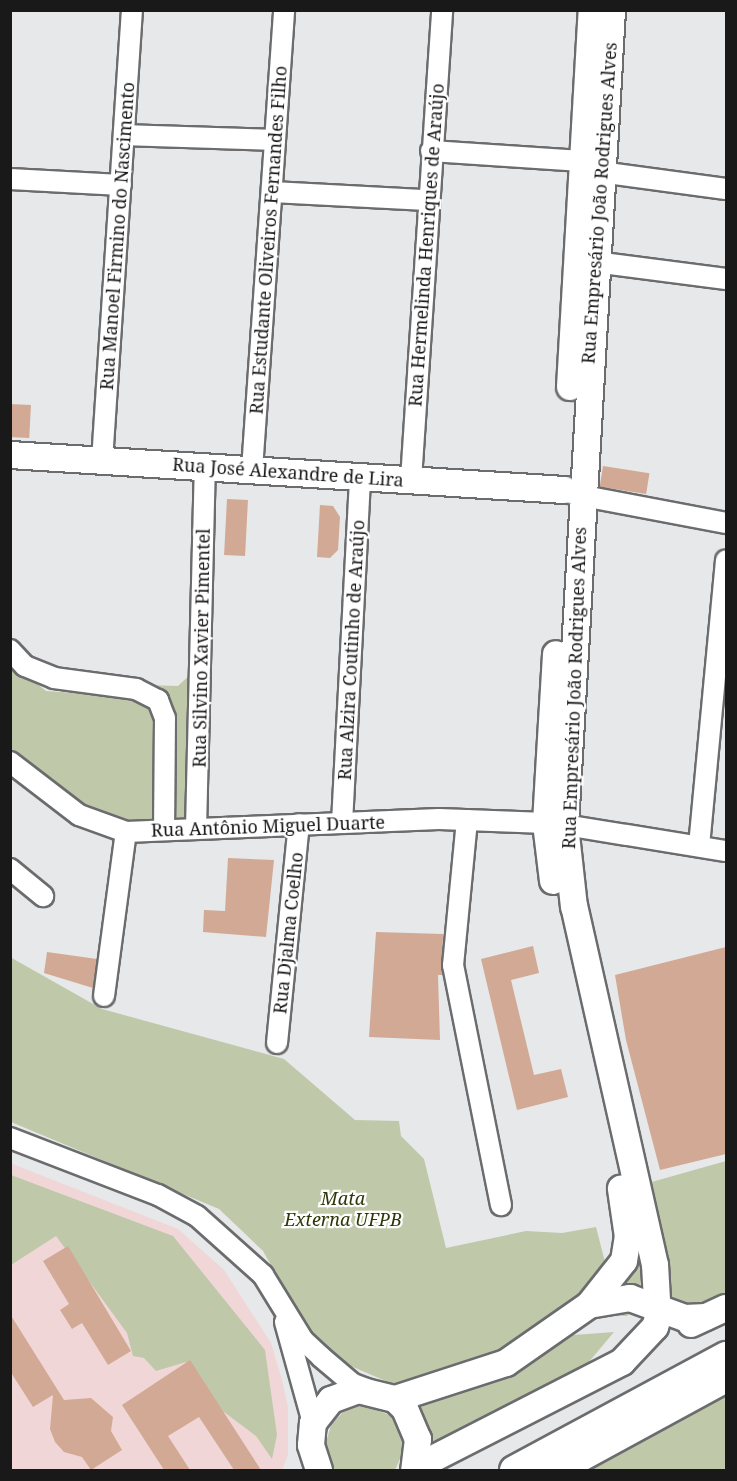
<!DOCTYPE html>
<meta charset="utf-8">
<style>
body{margin:0}
#map{position:relative;width:737px;height:1481px;overflow:hidden;background:#e6e8ea;font-family:"Noto Serif",serif}
div>[style]{position:absolute}
.education>*{inset:0;background:#f1d6d8}
.green>*{inset:0;background:#bfc9aa}
.building>*{inset:0;background:#d2a994;transform-origin:0 0}
.roads{filter:drop-shadow(2px 0 #6b6c6e) drop-shadow(-2px 0 #6b6c6e) drop-shadow(0 2px #6b6c6e) drop-shadow(0 -2px #6b6c6e)}
.minor>*{height:20px;margin:-10px;padding:0 10px;transform-origin:10px;border-radius:10px;background:#fff}
.major>*{height:26px;margin:-13px;padding:0 13px;transform-origin:13px;border-radius:13px;background:#fff}
.highway>*{height:28px;margin:-14px;padding:0 14px;transform-origin:14px;border-radius:14px;background:#fff}
span{translate:-50% -50%;white-space:nowrap;text-align:center;line-height:1.15;-webkit-text-stroke:4.5px #fff;paint-order:stroke}
.street-label{font-size:18px;color:#19191a}
.park-label{font-size:18px;color:#2d3707;font-style:italic}
.frame{position:absolute;inset:0;border:12px solid #19191a;pointer-events:none}
</style>
<div id="map">
<div class="education">
<i style="clip-path:polygon(10px 1163px,178px 1229px,224px 1270px,271px 1343px,282px 1380px,288px 1407px,288px 1455px,282px 1470px,11px 1470px)"></i>
</div>
<div class="green">
<i style="clip-path:polygon(10px 662px,46px 691px,146px 698px,159px 707px,158px 824px,138px 826px,91px 813px,11px 753px)"></i>
<i style="clip-path:polygon(196px 669px,188px 821px,174px 821px,173px 712px,169px 701px,144px 685px,178px 686px)"></i>
<i style="clip-path:polygon(10px 957px,102px 1009px,284px 1059px,355px 1120px,399px 1121px,401px 1136px,424px 1159px,446px 1248px,526px 1231px,562px 1233px,596px 1227px,605px 1262px,592px 1286px,565px 1310px,529px 1338px,483px 1362px,395px 1385px,346px 1364px,311px 1335px,263px 1251px,219px 1209px,11px 1122px)"></i>
<i style="clip-path:polygon(726px 1161px,726px 1299px,685px 1316px,664px 1302px,648px 1183px)"></i>
<i style="clip-path:polygon(11px 1175px,173px 1236px,265px 1350px,277px 1435px,272px 1459px,256px 1436px,212px 1403px,186px 1362px,156px 1371px,144px 1358px,133px 1356px,127px 1333px,56px 1236px,11px 1265px)"></i>
<i style="clip-path:polygon(640px 1237px,644px 1266px,636px 1308px,627px 1316px,595px 1315px,622px 1286px)"></i>
<i style="clip-path:polygon(614px 1332px,588px 1363px,537px 1396px,431px 1443px,417px 1403px,574px 1335px)"></i>
<i style="clip-path:polygon(726px 1396px,726px 1470px,589px 1470px)"></i>
<i style="clip-path:polygon(363px 1405px,392px 1416px,401px 1429px,404px 1450px,395px 1470px,335px 1470px,330px 1464px,325px 1446px,331px 1425px,343px 1412px)"></i>
</div>
<div class="building">
<i style="left:10px;top:404px;width:21px;height:33px;rotate:3deg"></i>
<i style="left:603px;top:466px;width:47px;height:21px;rotate:9deg"></i>
<i style="left:227px;top:499px;width:21px;height:56px;rotate:3deg"></i>
<i style="clip-path:polygon(320px 505px,333px 506px,340px 517px,338px 550px,330px 558px,317px 557px)"></i>
<i style="clip-path:polygon(228px 858px,274px 860px,266px 937px,203px 932px,204px 910px,225px 911px)"></i>
<i style="clip-path:polygon(376px 932px,443px 934px,442px 975px,438px 975px,440px 1040px,369px 1037px)"></i>
<i style="clip-path:polygon(533px 946px,539px 973px,511px 980px,534px 1075px,561px 1069px,568px 1097px,517px 1110px,481px 959px)"></i>
<i style="clip-path:polygon(726px 947px,726px 1154px,660px 1170px,626px 1040px,615px 975px)"></i>
<i style="clip-path:polygon(47px 952px,97px 959px,93px 988px,44px 973px)"></i>
<i style="clip-path:polygon(68px 1246px,131px 1351px,108px 1365px,82px 1323px,72px 1329px,60px 1310px,69px 1304px,43px 1261px)"></i>
<i style="clip-path:polygon(10px 1314px,64px 1400px,91px 1398px,113px 1417px,111px 1431px,122px 1450px,91px 1470px,82px 1457px,64px 1452px,55px 1442px,50px 1429px,53px 1395px,33px 1407px,10px 1371px)"></i>
<i style="clip-path:polygon(190px 1360px,261px 1470px,234px 1470px,199px 1417px,168px 1436px,190px 1470px,164px 1470px,122px 1405px)"></i>
</div>
<div class="roads">
<div class="minor">
<i style="left:124px;top:135px;width:151px;rotate:1.9deg"></i>
<i style="left:431px;top:151px;width:151px;rotate:3.8deg"></i>
<i style="left:600px;top:172px;width:127px;rotate:7.7deg"></i>
<i style="left:10px;top:179px;width:111px;rotate:3.1deg"></i>
<i style="left:272px;top:192px;width:155px;rotate:3deg"></i>
<i style="left:595px;top:262px;width:132px;rotate:7.4deg"></i>
<i style="left:102px;top:461px;width:452px;rotate:-86.2deg"></i>
<i style="left:252px;top:470px;width:461px;rotate:-86deg"></i>
<i style="left:411px;top:480px;width:471px;rotate:-86.2deg"></i>
<i style="left:573px;top:494px;width:156px;rotate:10.7deg"></i>
<i style="left:10px;top:650px;width:22px;rotate:47deg"></i>
<i style="left:25px;top:666px;width:31px;rotate:22deg"></i>
<i style="left:54px;top:678px;width:83px;rotate:7.6deg"></i>
<i style="left:136px;top:689px;width:25px;rotate:27deg"></i>
<i style="left:158px;top:700px;width:19px;rotate:69deg"></i>
<i style="left:165px;top:718px;width:112px;rotate:90.5deg"></i>
<i style="left:10px;top:762px;width:87px;rotate:37.5deg"></i>
<i style="left:79px;top:815px;width:50px;rotate:19.9deg"></i>
<i style="left:126px;top:832px;width:313px;rotate:-2.4deg"></i>
<i style="left:439px;top:819px;width:107px;rotate:2.1deg"></i>
<i style="left:467px;top:820px;width:146px;rotate:95.5deg"></i>
<i style="left:453px;top:965px;width:245px;rotate:78.7deg"></i>
<i style="left:342px;top:823px;width:346px;rotate:-87deg"></i>
<i style="left:565px;top:825px;width:163px;rotate:9.2deg"></i>
<i style="left:196px;top:829px;width:362px;rotate:-88.6deg"></i>
<i style="left:699px;top:846px;width:287px;rotate:-84.6deg"></i>
<i style="left:10px;top:869px;width:43px;rotate:39.3deg"></i>
<i style="left:104px;top:996px;width:165px;rotate:-82.4deg"></i>
<i style="left:277px;top:1043px;width:220px;rotate:-84.3deg"></i>
<i style="left:10px;top:1138px;width:159px;rotate:21.1deg"></i>
<i style="left:158px;top:1195px;width:44px;rotate:28.3deg"></i>
<i style="left:197px;top:1216px;width:89px;rotate:41.8deg"></i>
<i style="left:263px;top:1275px;width:76px;rotate:58.4deg"></i>
<i style="left:303px;top:1340px;width:25px;rotate:43deg"></i>
<i style="left:321px;top:1357px;width:42px;rotate:40.2deg"></i>
<i style="left:353px;top:1384px;width:20px;rotate:20deg"></i>
<i style="left:285px;top:1322px;width:105px;rotate:74.5deg"></i>
</div>
<div class="major">
<i style="left:570px;top:387px;width:378px;rotate:-86.7deg"></i>
<i style="left:10px;top:455px;width:556px;rotate:3.61deg"></i>
<i style="left:553px;top:881px;width:58px;rotate:-96.9deg"></i>
<i style="left:546px;top:823px;width:169px;rotate:-86.6deg"></i>
<i style="left:589px;top:1305px;width:42px;rotate:-9.7deg"></i>
<i style="left:630px;top:1298px;width:59px;rotate:20deg"></i>
<i style="left:685px;top:1318px;width:21px;rotate:-3deg"></i>
<i style="left:691px;top:1324px;width:38px;rotate:-25deg"></i>
<i style="left:395px;top:1399px;width:117px;rotate:-18deg"></i>
<i style="left:506px;top:1363px;width:101px;rotate:-34.9deg"></i>
<i style="left:589px;top:1305px;width:56px;rotate:-51.5deg"></i>
<i style="left:624px;top:1261px;width:24px;rotate:-81deg"></i>
<i style="left:628px;top:1237px;width:49px;rotate:-98.3deg"></i>
<i style="left:415px;top:1468px;width:233px;rotate:-27.1deg"></i>
<i style="left:622px;top:1362px;width:48px;rotate:-46.7deg"></i>
<i style="left:655px;top:1327px;width:9px;rotate:-72deg"></i>
<i style="left:658px;top:1318px;width:53px;rotate:-93.2deg"></i>
<i style="left:655px;top:1265px;width:367px;rotate:-102.7deg"></i>
<i style="left:574px;top:907px;width:82px;rotate:-96.3deg"></i>
<i style="left:565px;top:825px;width:816px;rotate:-86.7deg"></i>
<i style="left:319px;top:1470px;width:26px;rotate:-108deg"></i>
<i style="left:311px;top:1445px;width:22px;rotate:-85deg"></i>
<i style="left:313px;top:1423px;width:29px;rotate:-52deg"></i>
<i style="left:331px;top:1400px;width:29px;rotate:-20deg"></i>
<i style="left:358px;top:1390px;width:38px;rotate:14deg"></i>
<i style="left:395px;top:1399px;width:14px;rotate:45deg"></i>
<i style="left:405px;top:1409px;width:33px;rotate:67deg"></i>
<i style="left:418px;top:1439px;width:31px;rotate:97deg"></i>
</div>
<div class="highway">
<i style="left:514px;top:1470px;width:241px;rotate:-28.3deg"></i>
<i style="left:557px;top:1470px;width:192px;rotate:-28.6deg"></i>
</div>
</div>
<div class="street-label">
<span style="left:599px;top:203px;rotate:-86deg">Rua Empresário João Rodrigues Alves</span>
<span style="left:117px;top:236px;rotate:-86deg">Rua Manoel Firmino do Nascimento</span>
<span style="left:268px;top:240px;rotate:-86deg">Rua Estudante Oliveiros Fernandes Filho</span>
<span style="left:426px;top:245px;rotate:-86deg">Rua Hermelinda Henriques de Araújo</span>
<span style="left:288px;top:472px;rotate:4deg">Rua José Alexandre de Lira</span>
<span style="left:201px;top:648px;rotate:-89deg">Rua Silvino Xavier Pimentel</span>
<span style="left:351px;top:650px;rotate:-87deg">Rua Alzira Coutinho de Araújo</span>
<span style="left:574px;top:688px;rotate:-88deg">Rua Empresário João Rodrigues Alves</span>
<span style="left:268px;top:826px;rotate:-2deg">Rua Antônio Miguel Duarte</span>
<span style="left:288px;top:933px;rotate:-84deg">Rua Djalma Coelho</span>
</div>
<div class="park-label">
<span style="left:343px;top:1209px">Mata<br>Externa UFPB</span>
</div>
<div class="frame"></div>
</div>
